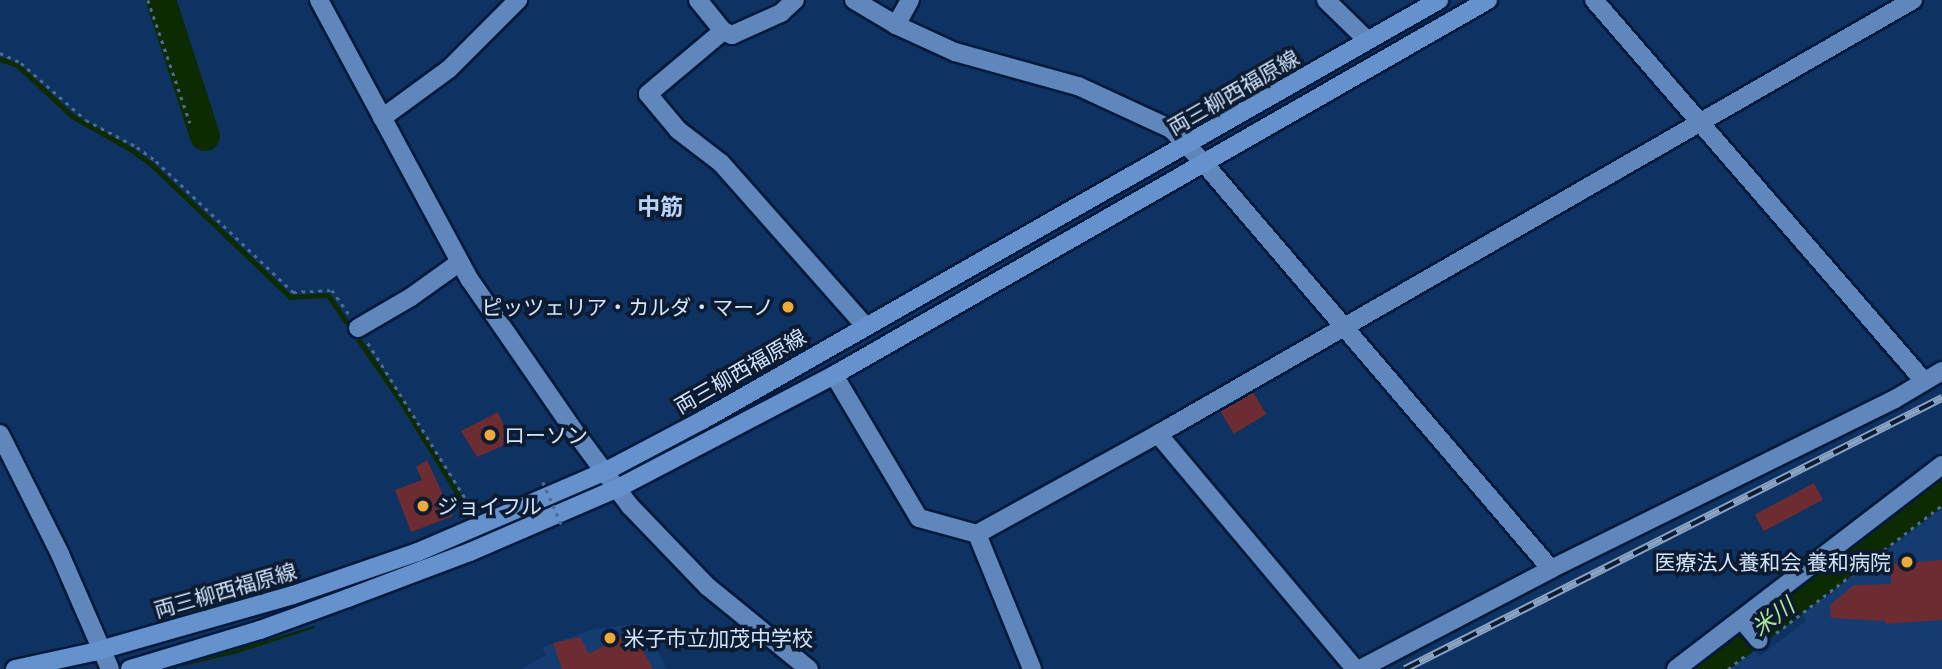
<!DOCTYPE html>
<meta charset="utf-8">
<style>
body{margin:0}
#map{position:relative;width:1942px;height:669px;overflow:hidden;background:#0e3261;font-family:Mulish,"Noto Sans JP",sans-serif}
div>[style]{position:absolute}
.built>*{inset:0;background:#143c71}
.water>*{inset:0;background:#0d2b00}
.stream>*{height:5px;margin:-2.5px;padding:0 2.5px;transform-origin:2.5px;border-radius:2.5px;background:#0d2b00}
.river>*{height:30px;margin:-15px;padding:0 15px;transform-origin:15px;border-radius:15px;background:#0d2b00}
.building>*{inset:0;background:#6c2c32;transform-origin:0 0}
.path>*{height:2.5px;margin-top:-1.25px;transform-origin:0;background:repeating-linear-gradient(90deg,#4d6b93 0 3.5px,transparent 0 8.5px)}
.roads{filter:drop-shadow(2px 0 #01193c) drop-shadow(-2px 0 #01193c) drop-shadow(0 2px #01193c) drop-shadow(0 -2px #01193c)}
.minor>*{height:18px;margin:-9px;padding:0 9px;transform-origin:9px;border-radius:9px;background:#6087bc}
.tertiary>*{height:18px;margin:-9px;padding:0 9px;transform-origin:9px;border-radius:9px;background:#6087bc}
.secondary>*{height:18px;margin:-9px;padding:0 9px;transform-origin:9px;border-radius:9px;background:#6591cd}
.rail>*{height:8px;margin-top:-4px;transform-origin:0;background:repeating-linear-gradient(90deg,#0c1b30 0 16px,#8ba3c3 0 32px);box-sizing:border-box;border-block:2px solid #8ba3c3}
.path-bridge>*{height:2.5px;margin-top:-1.25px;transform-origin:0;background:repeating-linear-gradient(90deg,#4d6b93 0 3.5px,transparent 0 8.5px)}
.dots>*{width:19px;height:19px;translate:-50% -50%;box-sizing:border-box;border:4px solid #0c1b30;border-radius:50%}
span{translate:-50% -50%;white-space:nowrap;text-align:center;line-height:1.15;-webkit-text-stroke:7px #0c1b30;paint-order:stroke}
.street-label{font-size:21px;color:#d3e4fc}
.poi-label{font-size:21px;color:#d3e4fc}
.right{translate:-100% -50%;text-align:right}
.left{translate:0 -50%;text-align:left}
.neighbourhood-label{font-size:23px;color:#bad3f6;font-weight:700}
.water-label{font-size:23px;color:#afe39a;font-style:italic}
</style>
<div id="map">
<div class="built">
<i style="clip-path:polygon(1942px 509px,1942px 669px,1731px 669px,1755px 651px,1760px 656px,1806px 621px,1802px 615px)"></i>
<i style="clip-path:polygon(643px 623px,667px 669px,521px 669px,546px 655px,542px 647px,595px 629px)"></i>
</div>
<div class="water">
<i style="clip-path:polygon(314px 626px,315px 628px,238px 653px,171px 669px)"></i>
</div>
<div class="stream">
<i style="left:0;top:59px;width:18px;rotate:19deg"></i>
<i style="left:17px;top:65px;width:75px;rotate:42.8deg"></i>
<i style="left:72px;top:116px;width:69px;rotate:29.5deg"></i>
<i style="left:132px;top:150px;width:25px;rotate:37deg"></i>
<i style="left:152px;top:165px;width:191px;rotate:43.7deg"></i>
<i style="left:290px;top:297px;width:38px;rotate:-3deg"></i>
<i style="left:328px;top:295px;width:131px;rotate:55.6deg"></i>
<i style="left:402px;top:403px;width:124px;rotate:58.5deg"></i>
</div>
<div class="river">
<i style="left:161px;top:0;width:143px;rotate:72.1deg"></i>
<i style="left:1705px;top:669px;width:298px;rotate:-37.4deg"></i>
</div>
<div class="building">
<i style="left:1253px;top:392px;width:26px;height:38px;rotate:59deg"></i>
<i style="clip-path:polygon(498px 412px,511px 442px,477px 457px,461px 431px)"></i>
<i style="clip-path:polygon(427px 460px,453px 516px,411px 532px,395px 490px,422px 480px,416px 467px)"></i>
<i style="left:1814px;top:483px;width:19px;height:67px;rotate:62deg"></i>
<i style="clip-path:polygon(1942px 560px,1942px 620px,1886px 624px,1885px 621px,1831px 618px,1830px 605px,1854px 585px,1891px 584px,1891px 564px)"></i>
<i style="clip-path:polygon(632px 630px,653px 669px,562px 669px,553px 643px,580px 637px,589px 654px)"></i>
</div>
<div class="path">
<i style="left:148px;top:0;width:130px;rotate:71.1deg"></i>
<i style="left:0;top:53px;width:23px;rotate:25deg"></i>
<i style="left:21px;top:63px;width:86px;rotate:41.2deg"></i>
<i style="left:86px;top:120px;width:58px;rotate:27.9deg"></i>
<i style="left:137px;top:147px;width:24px;rotate:36deg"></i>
<i style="left:156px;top:161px;width:190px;rotate:43.7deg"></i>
<i style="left:293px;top:292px;width:39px;rotate:-3deg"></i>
<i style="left:332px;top:290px;width:29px;rotate:55deg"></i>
<i style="left:368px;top:343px;width:196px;rotate:57.9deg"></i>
<i style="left:1776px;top:633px;width:210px;rotate:-37.6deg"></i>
<i style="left:1728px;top:669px;width:24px;rotate:-38deg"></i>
</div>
<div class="roads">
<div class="minor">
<i style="left:319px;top:0;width:318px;rotate:61.7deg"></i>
<i style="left:470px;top:280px;width:180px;rotate:55.4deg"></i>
<i style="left:572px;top:428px;width:97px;rotate:53.4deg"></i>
<i style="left:630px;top:506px;width:112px;rotate:46.1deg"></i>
<i style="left:708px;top:587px;width:130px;rotate:39.1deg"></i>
<i style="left:698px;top:0;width:40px;rotate:51deg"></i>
<i style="left:723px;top:31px;width:10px;rotate:24deg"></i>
<i style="left:732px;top:35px;width:54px;rotate:-24.2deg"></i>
<i style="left:781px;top:13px;width:19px;rotate:-43deg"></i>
<i style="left:854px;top:0;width:49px;rotate:30.8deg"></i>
<i style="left:910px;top:0;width:29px;rotate:119deg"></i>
<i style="left:896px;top:25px;width:65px;rotate:24.6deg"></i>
<i style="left:955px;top:52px;width:128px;rotate:15.5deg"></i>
<i style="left:1078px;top:86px;width:102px;rotate:24.8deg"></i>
<i style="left:1171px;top:129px;width:46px;rotate:45.9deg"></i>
<i style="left:1203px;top:162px;width:535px;rotate:49.47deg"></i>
<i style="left:1326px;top:0;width:57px;rotate:44.3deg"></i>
<i style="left:1594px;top:0;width:504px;rotate:49.1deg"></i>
<i style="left:723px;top:31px;width:98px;rotate:140deg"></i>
<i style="left:648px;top:94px;width:47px;rotate:50.2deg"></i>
<i style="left:678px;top:130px;width:54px;rotate:37.5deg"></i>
<i style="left:721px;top:163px;width:217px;rotate:48.5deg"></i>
<i style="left:382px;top:118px;width:83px;rotate:-36.2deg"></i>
<i style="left:449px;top:69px;width:98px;rotate:-45deg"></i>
<i style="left:358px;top:328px;width:61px;rotate:-30.3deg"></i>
<i style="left:411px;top:297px;width:60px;rotate:-35.5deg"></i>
<i style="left:834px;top:375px;width:166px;rotate:59.3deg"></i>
<i style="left:919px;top:518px;width:60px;rotate:15.4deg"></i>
<i style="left:977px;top:534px;width:207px;rotate:-28.9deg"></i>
<i style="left:1158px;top:434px;width:871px;rotate:-29.89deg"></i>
<i style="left:1158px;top:434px;width:307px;rotate:50deg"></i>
<i style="left:977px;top:534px;width:146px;rotate:67.8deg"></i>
<i style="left:1742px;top:620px;width:26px;rotate:50deg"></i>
<i style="left:1360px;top:669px;width:216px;rotate:-27.6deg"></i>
<i style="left:1551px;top:569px;width:384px;rotate:-26.3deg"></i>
<i style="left:1895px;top:399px;width:55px;rotate:-30.8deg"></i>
<i style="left:1676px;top:669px;width:335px;rotate:-37.5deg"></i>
</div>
<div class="tertiary">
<i style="left:0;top:434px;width:134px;rotate:63.4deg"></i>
<i style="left:60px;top:554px;width:125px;rotate:66.5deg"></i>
</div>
<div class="secondary">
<i style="left:15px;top:669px;width:80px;rotate:-12.3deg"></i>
<i style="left:93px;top:652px;width:208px;rotate:-15.9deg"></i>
<i style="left:293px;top:595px;width:132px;rotate:-19deg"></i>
<i style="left:418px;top:552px;width:205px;rotate:-23.3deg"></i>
<i style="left:606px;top:471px;width:107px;rotate:-27.8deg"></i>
<i style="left:701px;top:421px;width:850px;rotate:-29.7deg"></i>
<i style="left:130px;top:669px;width:136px;rotate:-16.7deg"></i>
<i style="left:260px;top:630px;width:94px;rotate:-20deg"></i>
<i style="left:348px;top:598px;width:130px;rotate:-20.7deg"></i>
<i style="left:470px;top:552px;width:161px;rotate:-23.4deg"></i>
<i style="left:618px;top:488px;width:244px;rotate:-27.6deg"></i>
<i style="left:834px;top:375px;width:754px;rotate:-29.83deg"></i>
</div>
</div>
<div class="rail">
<i style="left:1405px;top:669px;width:602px;rotate:-26.78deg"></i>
</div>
<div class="path-bridge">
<i style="left:543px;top:482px;width:48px;rotate:66.6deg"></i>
</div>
<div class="dots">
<i style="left:788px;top:307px;background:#ebaa39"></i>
<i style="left:490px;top:435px;background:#ebaa39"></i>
<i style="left:423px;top:506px;background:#ebaa39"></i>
<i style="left:1907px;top:562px;background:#ebaa39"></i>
<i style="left:610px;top:638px;background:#ebaa39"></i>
</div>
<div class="street-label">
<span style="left:1233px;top:92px;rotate:-30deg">両三柳西福原線</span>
<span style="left:740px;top:371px;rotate:-30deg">両三柳西福原線</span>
<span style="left:225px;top:590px;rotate:-16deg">両三柳西福原線</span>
</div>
<div class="poi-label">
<span class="right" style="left:774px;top:307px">ピッツェリア・カルダ・マーノ</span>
<span class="left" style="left:504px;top:435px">ローソン</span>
<span class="left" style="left:437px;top:506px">ジョイフル</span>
<span class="right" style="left:1891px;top:562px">医療法人養和会 養和病院</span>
<span class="left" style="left:624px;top:638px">米子市立加茂中学校</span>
</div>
<div class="neighbourhood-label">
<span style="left:660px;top:207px">中筋</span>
</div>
<div class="water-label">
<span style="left:1773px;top:617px;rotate:-37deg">米川</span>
</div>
</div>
